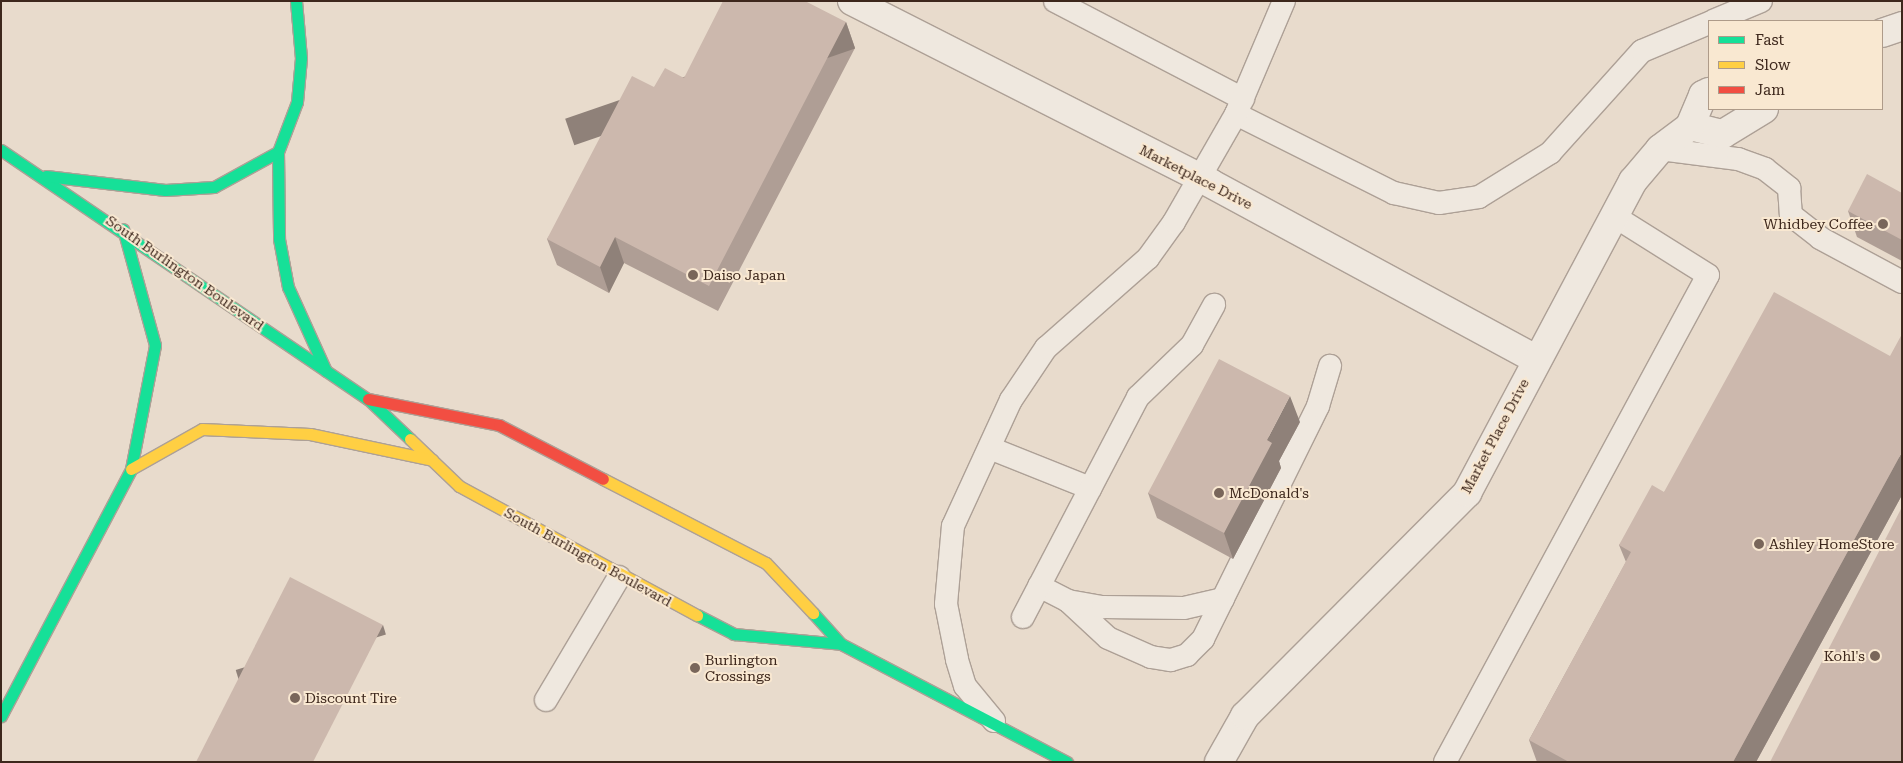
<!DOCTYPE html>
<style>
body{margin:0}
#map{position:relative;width:1903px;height:763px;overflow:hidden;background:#e8dbcc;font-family:"Roboto Serif",serif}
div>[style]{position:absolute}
.roads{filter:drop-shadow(1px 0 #ada096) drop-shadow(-1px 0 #ada096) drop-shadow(0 1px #ada096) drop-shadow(0 -1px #ada096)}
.lane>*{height:22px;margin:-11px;padding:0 11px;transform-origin:11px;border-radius:11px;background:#efe8df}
.street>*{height:28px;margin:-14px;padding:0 14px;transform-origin:14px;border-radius:14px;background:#efe8df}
.fast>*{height:11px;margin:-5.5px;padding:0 5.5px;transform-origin:5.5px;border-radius:5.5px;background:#16e098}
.slow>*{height:11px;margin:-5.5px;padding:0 5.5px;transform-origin:5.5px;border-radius:5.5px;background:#ffcf43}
.jam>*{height:11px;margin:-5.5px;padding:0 5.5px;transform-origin:5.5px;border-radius:5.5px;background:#f24e42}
.wall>*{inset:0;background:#af9e95}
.shaded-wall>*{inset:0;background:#8f8179;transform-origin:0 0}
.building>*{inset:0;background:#ccb8ad}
.dots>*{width:14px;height:14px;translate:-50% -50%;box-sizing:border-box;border:2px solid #f9e8d1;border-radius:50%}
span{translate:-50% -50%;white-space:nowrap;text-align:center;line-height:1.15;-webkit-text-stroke:4px #f9e8d1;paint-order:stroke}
.street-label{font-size:14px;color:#3d271c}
.poi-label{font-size:14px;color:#3d271c}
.right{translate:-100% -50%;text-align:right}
.left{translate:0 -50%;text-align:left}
.frame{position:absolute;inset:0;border:2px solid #3d271c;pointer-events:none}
.legend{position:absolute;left:1708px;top:20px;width:175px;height:90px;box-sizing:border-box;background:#f9e8d1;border:1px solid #ae9b89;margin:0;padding:6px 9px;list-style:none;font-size:15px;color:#3d271c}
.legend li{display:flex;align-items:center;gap:10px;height:25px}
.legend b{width:25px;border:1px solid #ae9b89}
</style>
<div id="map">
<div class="roads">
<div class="lane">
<i style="left:1055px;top:1px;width:212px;rotate:27.5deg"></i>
<i style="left:1713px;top:21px;width:52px;rotate:-22.6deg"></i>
<i style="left:1236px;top:114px;width:177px;rotate:26.6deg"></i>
<i style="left:1394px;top:193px;width:46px;rotate:12.5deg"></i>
<i style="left:1439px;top:203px;width:40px;rotate:-8.5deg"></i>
<i style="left:1479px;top:197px;width:84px;rotate:-31.8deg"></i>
<i style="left:1550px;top:153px;width:137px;rotate:-48deg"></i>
<i style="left:1642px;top:51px;width:73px;rotate:-22.7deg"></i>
<i style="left:1660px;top:149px;width:79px;rotate:7.3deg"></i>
<i style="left:1738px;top:159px;width:29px;rotate:20deg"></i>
<i style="left:1765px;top:169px;width:31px;rotate:38deg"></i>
<i style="left:1789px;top:188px;width:27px;rotate:86deg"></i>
<i style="left:1791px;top:215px;width:37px;rotate:38deg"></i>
<i style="left:1820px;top:238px;width:93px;rotate:28.2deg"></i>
<i style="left:990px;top:448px;width:108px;rotate:21.8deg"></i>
<i style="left:1039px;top:586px;width:33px;rotate:27deg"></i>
<i style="left:1068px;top:601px;width:54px;rotate:42.8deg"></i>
<i style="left:1108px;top:638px;width:47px;rotate:23.8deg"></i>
<i style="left:1151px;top:657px;width:20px;rotate:9deg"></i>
<i style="left:1171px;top:660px;width:17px;rotate:-17deg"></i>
<i style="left:1187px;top:655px;width:23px;rotate:-45deg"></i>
<i style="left:1203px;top:639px;width:260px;rotate:-63.7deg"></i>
<i style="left:1318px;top:406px;width:42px;rotate:-73.3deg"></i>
<i style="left:1068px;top:601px;width:36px;rotate:10deg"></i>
<i style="left:1103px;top:607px;width:81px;rotate:0.7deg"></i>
<i style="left:1184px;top:608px;width:40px;rotate:-13deg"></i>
<i style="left:1023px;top:617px;width:248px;rotate:-62.4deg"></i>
<i style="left:1138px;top:397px;width:75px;rotate:-43.9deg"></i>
<i style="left:1192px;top:345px;width:46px;rotate:-61.2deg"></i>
<i style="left:546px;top:700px;width:143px;rotate:-59.3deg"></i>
<i style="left:994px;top:721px;width:45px;rotate:-129.6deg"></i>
<i style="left:965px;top:686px;width:28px;rotate:-107deg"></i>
<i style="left:957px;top:659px;width:56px;rotate:-101.3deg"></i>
<i style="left:946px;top:604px;width:78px;rotate:-84.9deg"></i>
<i style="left:953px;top:526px;width:139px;rotate:-65.3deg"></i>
<i style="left:1011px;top:400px;width:63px;rotate:-56.1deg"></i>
<i style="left:1046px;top:348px;width:136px;rotate:-41.4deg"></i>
<i style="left:1148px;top:258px;width:44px;rotate:-54.2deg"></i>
<i style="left:1174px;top:222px;width:125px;rotate:-60.1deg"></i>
<i style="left:1236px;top:114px;width:123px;rotate:-67deg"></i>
<i style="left:1445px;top:762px;width:553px;rotate:-61.63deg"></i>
<i style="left:1708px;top:275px;width:111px;rotate:-147.9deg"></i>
</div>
<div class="street">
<i style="left:852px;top:1px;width:402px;rotate:26.9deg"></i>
<i style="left:1210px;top:183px;width:370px;rotate:28.4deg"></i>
<i style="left:1882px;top:33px;width:21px;rotate:-19deg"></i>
<i style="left:1690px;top:126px;width:34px;rotate:14deg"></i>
<i style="left:1723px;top:134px;width:48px;rotate:-31.4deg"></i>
<i style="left:1219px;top:762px;width:53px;rotate:-60.5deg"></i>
<i style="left:1245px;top:716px;width:315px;rotate:-45.1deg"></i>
<i style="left:1467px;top:493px;width:353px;rotate:-62deg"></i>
<i style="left:1633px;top:181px;width:42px;rotate:-49.8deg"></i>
<i style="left:1660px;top:149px;width:38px;rotate:-37deg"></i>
<i style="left:1690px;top:126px;width:34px;rotate:-67deg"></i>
<i style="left:1703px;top:95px;width:7px;rotate:-27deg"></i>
</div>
<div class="fast">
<i style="left:296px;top:1px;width:57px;rotate:85deg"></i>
<i style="left:301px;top:58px;width:44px;rotate:95.2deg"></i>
<i style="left:297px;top:102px;width:53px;rotate:110.8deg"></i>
<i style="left:278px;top:152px;width:87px;rotate:89.3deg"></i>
<i style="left:279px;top:239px;width:49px;rotate:79.4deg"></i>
<i style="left:288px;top:287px;width:92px;rotate:65.7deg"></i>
<i style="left:1px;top:150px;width:443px;rotate:34.2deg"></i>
<i style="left:368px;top:399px;width:58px;rotate:43.6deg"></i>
<i style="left:46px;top:176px;width:120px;rotate:6.7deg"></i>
<i style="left:165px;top:190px;width:49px;rotate:-3.5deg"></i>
<i style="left:214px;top:187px;width:73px;rotate:-28.7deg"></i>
<i style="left:813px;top:613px;width:42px;rotate:47.9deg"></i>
<i style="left:841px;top:644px;width:255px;rotate:27.6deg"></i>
<i style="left:697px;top:615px;width:42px;rotate:27.2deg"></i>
<i style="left:734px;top:634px;width:107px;rotate:5.3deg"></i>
<i style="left:1px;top:716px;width:279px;rotate:-62.2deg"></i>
<i style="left:131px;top:469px;width:126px;rotate:-79deg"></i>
<i style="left:155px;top:345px;width:120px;rotate:-105.4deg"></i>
</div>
<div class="slow">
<i style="left:410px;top:439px;width:68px;rotate:43.8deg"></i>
<i style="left:459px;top:486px;width:271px;rotate:28.5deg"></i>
<i style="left:131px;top:469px;width:81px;rotate:-29.4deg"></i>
<i style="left:202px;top:429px;width:108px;rotate:2.7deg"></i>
<i style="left:310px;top:434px;width:125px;rotate:12deg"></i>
<i style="left:603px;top:479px;width:183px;rotate:27.3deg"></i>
<i style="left:766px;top:563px;width:69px;rotate:46.8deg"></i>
</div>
<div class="jam">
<i style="left:368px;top:399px;width:134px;rotate:11.2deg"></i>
<i style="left:499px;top:425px;width:117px;rotate:27.4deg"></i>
</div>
</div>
<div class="wall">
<i style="clip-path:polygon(846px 22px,855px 48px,718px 311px,624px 263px,609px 293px,557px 265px,547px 239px,654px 87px)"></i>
<i style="clip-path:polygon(1902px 193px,1902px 261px,1857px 237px,1848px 211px)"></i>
<i style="clip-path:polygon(1890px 356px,1902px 495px,1756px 762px,1537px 762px,1529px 740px,1626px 562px,1619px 545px,1664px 492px)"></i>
<i style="clip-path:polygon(1300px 422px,1279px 461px,1281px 468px,1233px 559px,1157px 518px,1148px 493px)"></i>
</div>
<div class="shaded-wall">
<i style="left:846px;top:22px;width:28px;height:297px;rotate:71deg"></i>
<i style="clip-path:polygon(615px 237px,624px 263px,609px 293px,600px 267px)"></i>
<i style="clip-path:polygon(1290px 396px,1300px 422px,1279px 461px,1281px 468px,1233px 559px,1224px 533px,1267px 440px)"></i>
<i style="clip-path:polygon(1902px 452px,1902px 495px,1756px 762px,1733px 762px)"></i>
<i style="left:383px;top:625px;width:10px;height:154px;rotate:73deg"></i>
</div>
<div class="building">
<i style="clip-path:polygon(723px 1px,805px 1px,846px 22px,709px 286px,615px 237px,600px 267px,547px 239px,632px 76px,654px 87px,665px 68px,684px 78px)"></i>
<i style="clip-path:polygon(1867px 174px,1902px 193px,1902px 240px,1848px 211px)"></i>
<i style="clip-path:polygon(1774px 292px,1890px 356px,1902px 334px,1902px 452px,1733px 762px,1569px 762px,1529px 740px,1631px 552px,1619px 545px,1652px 485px,1664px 492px)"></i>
<i style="clip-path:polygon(1219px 359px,1290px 396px,1267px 440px,1272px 443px,1224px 533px,1148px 493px)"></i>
<i style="clip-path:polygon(1902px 507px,1902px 762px,1770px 762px)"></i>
<i style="clip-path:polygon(290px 577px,383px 625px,313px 762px,196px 762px)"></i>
</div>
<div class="dots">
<i style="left:1883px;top:224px;background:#79665a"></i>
<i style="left:693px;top:275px;background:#79665a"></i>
<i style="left:1219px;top:493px;background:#79665a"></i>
<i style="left:1759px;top:544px;background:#79665a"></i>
<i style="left:1875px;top:656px;background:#79665a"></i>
<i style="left:695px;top:668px;background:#79665a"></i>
<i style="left:295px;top:698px;background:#79665a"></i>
</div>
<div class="street-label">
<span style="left:1196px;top:177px;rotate:27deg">Marketplace Drive</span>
<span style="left:185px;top:273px;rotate:35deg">South Burlington Boulevard</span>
<span style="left:1495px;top:436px;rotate:-62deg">Market Place Drive</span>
<span style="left:588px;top:557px;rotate:29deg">South Burlington Boulevard</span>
</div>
<div class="poi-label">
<span class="right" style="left:1873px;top:224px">Whidbey Coffee</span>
<span class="left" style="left:703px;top:275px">Daiso Japan</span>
<span class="left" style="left:1229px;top:493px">McDonald's</span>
<span class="left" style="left:1769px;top:544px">Ashley HomeStore</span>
<span class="right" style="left:1865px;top:656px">Kohl's</span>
<span class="left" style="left:705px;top:668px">Burlington<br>Crossings</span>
<span class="left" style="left:305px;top:698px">Discount Tire</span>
</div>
<div class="frame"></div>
<ul class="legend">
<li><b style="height:6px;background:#16e098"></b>Fast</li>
<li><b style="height:6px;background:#ffcf43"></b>Slow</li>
<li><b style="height:6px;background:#f24e42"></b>Jam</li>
</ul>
</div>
